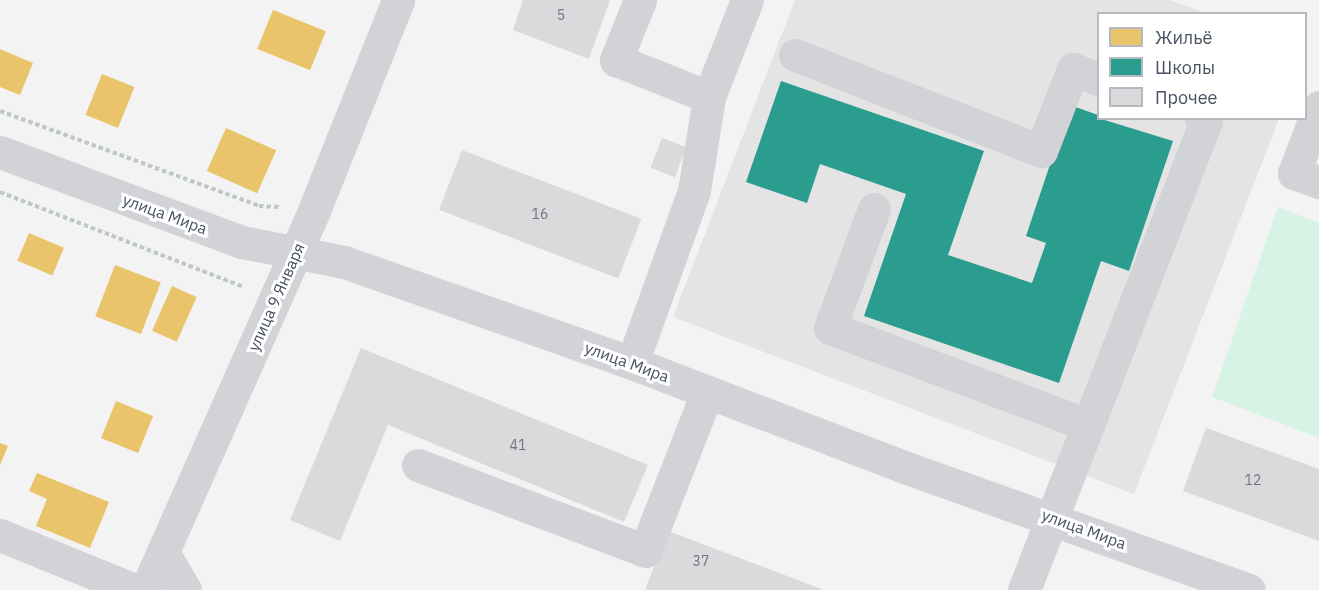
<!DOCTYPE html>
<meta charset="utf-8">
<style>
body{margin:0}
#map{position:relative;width:1319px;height:590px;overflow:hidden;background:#f3f3f3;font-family:"IBM Plex Sans",sans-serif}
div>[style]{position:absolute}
.education>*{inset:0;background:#e4e4e5}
.green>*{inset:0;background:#d6f3e5}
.homes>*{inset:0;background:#e9c46a;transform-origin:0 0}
.schools>*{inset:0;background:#2a9d8f}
.building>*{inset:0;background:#dadadc;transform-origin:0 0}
.path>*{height:4px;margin-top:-2px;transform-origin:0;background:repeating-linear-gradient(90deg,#bdc8c7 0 4.5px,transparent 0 7.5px)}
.minor>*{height:33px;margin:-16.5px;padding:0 16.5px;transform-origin:16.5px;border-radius:16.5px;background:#d1d3d6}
span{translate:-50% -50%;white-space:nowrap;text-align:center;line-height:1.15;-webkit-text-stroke:6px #fff;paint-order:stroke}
.number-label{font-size:14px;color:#6e7681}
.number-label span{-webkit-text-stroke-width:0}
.street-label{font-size:16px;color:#485261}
.legend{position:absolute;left:1097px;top:12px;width:210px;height:108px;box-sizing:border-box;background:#fff;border:2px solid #b6bac0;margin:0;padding:8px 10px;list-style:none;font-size:18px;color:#485261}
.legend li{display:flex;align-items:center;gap:12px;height:30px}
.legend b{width:30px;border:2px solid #b6bac0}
</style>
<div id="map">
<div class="education">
<i style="clip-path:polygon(795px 0,1170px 0,1205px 13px,1098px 14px,1098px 118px,1279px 119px,1134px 494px,673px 317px)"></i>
</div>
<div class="green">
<i style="clip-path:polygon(1278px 207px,1319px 223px,1319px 438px,1212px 397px)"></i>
</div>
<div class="homes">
<i style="left:273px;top:10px;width:57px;height:42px;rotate:22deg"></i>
<i style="clip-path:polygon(0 49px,33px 63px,20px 95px,0 87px)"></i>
<i style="left:102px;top:74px;width:35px;height:44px;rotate:22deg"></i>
<i style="left:226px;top:128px;width:55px;height:47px;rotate:24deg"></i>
<i style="left:29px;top:233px;width:38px;height:30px;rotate:23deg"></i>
<i style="left:115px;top:265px;width:49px;height:55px;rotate:21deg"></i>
<i style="left:172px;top:286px;width:27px;height:49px;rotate:24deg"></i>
<i style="left:116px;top:401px;width:40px;height:40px;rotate:22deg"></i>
<i style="clip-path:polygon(0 443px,8px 446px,0 465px)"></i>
<i style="clip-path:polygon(37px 473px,109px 502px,90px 548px,36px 526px,47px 499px,29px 491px)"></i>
</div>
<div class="schools">
<i style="clip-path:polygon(781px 81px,984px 151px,948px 255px,1032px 283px,1046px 243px,1026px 236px,1070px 105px,1098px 115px,1098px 118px,1173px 141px,1129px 271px,1101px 261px,1059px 383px,864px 316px,906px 194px,820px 164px,807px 203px,746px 182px)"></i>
</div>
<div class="building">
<i style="clip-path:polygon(523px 0,610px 0,589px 59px,513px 30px)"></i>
<i style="left:662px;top:138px;width:26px;height:32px;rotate:21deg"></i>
<i style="left:462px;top:150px;width:192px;height:64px;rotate:21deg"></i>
<i style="clip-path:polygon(361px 348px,648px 465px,624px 522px,388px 425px,340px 541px,290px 520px)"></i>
<i style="clip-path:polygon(1206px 428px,1319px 469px,1319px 541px,1183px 491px)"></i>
<i style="clip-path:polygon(668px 531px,824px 590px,645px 590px)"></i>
</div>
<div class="path">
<i style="left:0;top:111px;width:276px;rotate:20.1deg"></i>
<i style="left:259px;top:206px;width:20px;rotate:3deg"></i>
<i style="left:0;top:192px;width:262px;rotate:21.3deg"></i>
</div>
<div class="minor">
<i style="left:640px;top:0;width:65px;rotate:111.8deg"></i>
<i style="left:616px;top:60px;width:100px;rotate:21.7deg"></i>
<i style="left:709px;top:97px;width:104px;rotate:-68.6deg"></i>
<i style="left:795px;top:55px;width:264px;rotate:21.3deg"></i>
<i style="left:1041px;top:151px;width:88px;rotate:-68.7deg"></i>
<i style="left:1073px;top:69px;width:27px;rotate:22deg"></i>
<i style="left:1319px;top:107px;width:71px;rotate:110.7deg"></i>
<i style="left:1294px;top:173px;width:27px;rotate:20deg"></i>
<i style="left:0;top:152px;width:258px;rotate:20.4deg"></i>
<i style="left:242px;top:242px;width:104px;rotate:11.1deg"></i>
<i style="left:344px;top:262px;width:305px;rotate:19.3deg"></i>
<i style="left:632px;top:363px;width:291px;rotate:20.9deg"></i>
<i style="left:904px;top:467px;width:366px;rotate:19.6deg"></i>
<i style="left:874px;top:209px;width:127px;rotate:110.3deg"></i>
<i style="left:830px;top:328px;width:276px;rotate:20.6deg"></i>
<i style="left:632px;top:363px;width:183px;rotate:-70.2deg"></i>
<i style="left:694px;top:191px;width:95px;rotate:-80.9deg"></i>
<i style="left:418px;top:465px;width:243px;rotate:20.7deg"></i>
<i style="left:645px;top:551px;width:170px;rotate:-68.6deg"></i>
<i style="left:0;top:535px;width:146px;rotate:22.2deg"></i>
<i style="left:163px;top:552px;width:44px;rotate:59.9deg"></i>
<i style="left:146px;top:590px;width:418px;rotate:-66.1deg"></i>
<i style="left:315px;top:208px;width:224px;rotate:-68.2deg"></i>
<i style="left:1024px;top:590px;width:503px;rotate:-68.79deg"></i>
<i style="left:1206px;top:121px;width:6px;rotate:-149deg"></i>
</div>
<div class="number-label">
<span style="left:561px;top:15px">5</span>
<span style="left:540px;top:214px">16</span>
<span style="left:518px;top:445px">41</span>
<span style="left:1253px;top:480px">12</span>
<span style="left:701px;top:561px">37</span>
</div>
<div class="street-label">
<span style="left:165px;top:214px;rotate:20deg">улица Мира</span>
<span style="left:276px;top:297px;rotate:-66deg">улица 9 Января</span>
<span style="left:627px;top:362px;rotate:20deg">улица Мира</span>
<span style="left:1084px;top:529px;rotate:20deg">улица Мира</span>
</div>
<ul class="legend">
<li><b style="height:16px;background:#e9c46a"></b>Жильё</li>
<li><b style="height:16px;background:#2a9d8f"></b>Школы</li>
<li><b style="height:16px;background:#dadadc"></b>Прочее</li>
</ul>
</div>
